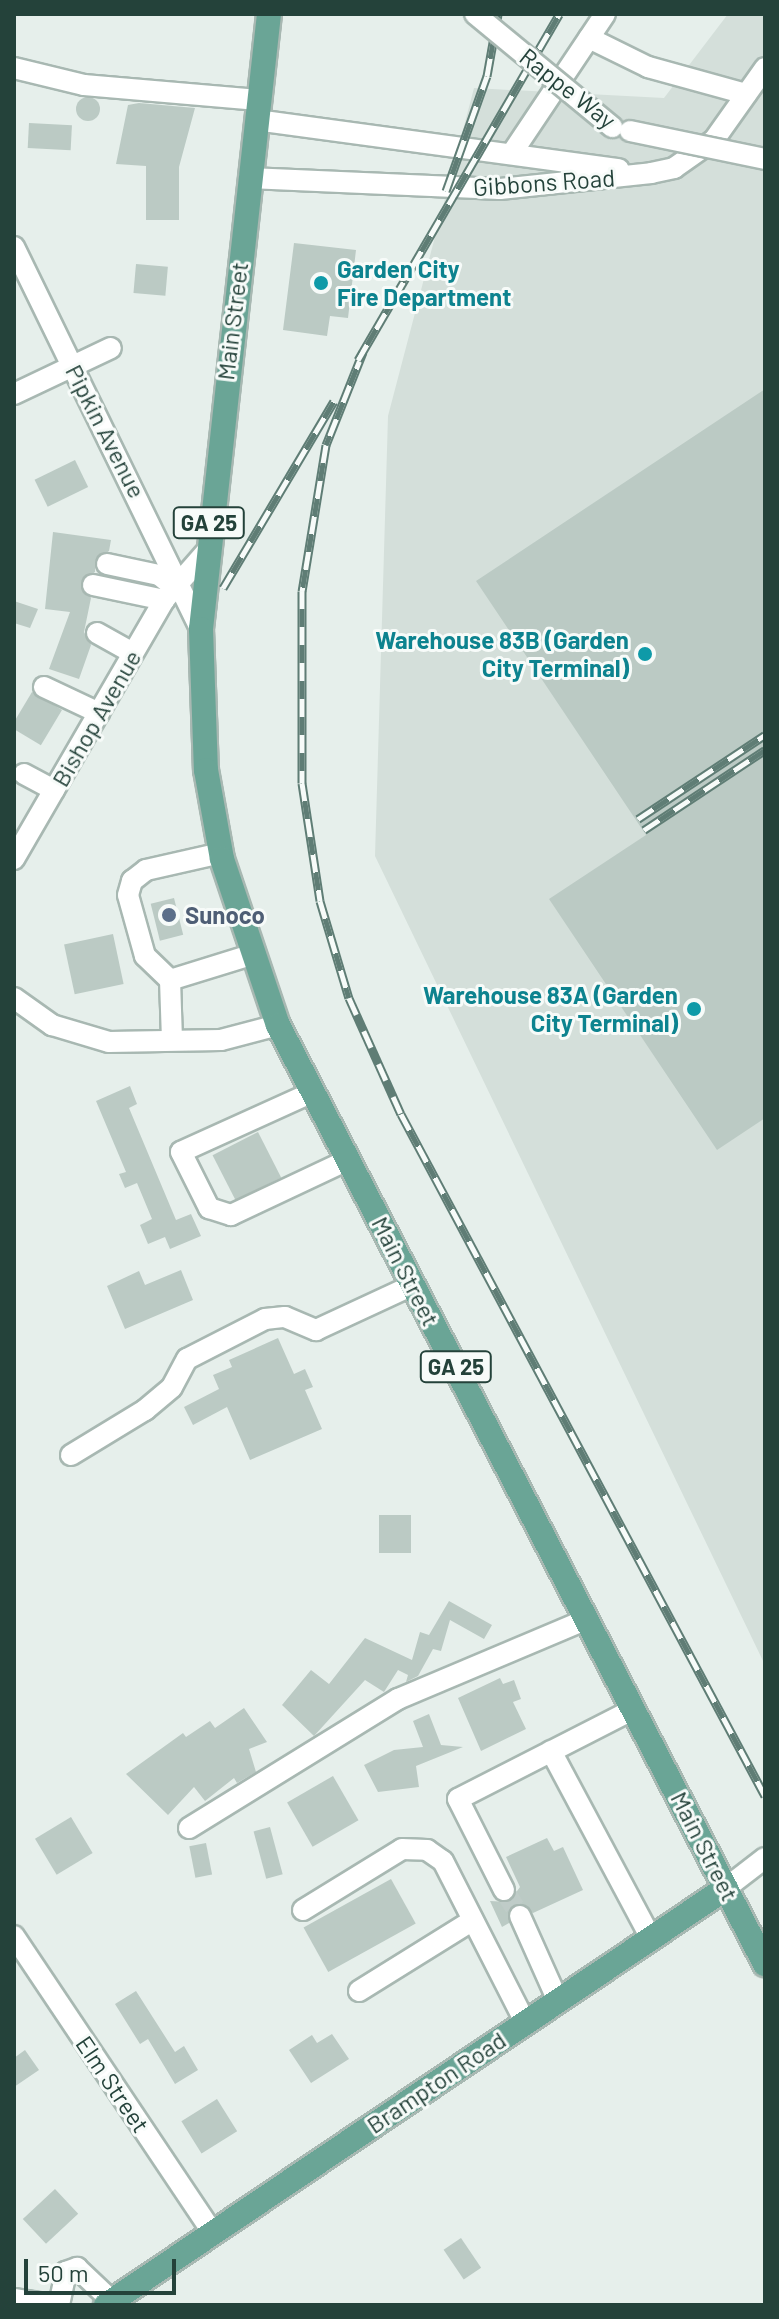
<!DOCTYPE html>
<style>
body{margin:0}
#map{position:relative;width:779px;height:2319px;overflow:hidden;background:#e6efeb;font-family:Barlow,sans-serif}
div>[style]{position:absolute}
.built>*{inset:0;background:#d4dfda}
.building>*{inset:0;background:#bbcac4;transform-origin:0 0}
.round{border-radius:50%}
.minor-tunnel>*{height:20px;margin-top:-10px;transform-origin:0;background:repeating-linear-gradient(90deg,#bfccc8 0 20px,transparent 0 30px)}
.roads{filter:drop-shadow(2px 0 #a8b8b2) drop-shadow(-2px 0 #a8b8b2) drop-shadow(0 2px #a8b8b2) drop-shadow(0 -2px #a8b8b2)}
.minor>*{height:20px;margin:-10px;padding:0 10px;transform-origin:10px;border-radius:10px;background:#fff}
.major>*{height:24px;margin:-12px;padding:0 12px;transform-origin:12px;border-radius:12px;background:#6aa596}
.rail>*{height:9px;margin-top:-4.5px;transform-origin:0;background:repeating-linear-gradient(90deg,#f7fbf9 0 18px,#5f7d75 0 36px);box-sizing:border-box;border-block:2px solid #5f7d75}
.bridges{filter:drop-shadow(2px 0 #a8b8b2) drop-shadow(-2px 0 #a8b8b2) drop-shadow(0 2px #a8b8b2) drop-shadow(0 -2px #a8b8b2)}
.minor-bridge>*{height:20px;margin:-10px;padding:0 10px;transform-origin:10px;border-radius:10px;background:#fff}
.dots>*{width:22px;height:22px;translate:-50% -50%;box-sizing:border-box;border:4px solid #f7fbf9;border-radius:50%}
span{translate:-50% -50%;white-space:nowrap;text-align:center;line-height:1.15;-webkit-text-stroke:6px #f7fbf9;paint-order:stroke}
.shield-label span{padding:2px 6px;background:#f7fbf9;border:2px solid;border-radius:6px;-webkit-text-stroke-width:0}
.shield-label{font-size:22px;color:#24423a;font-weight:700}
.street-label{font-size:24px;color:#24423a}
.culture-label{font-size:24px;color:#0d838f;font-weight:700}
.left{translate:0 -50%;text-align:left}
.right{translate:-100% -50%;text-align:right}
.service-label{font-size:24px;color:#4e5e75;font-weight:700}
.frame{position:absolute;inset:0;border:16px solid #24423a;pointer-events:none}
.scale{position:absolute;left:24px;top:2259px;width:152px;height:36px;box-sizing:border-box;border:4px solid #24423a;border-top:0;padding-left:10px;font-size:24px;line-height:28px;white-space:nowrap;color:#24423a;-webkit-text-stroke:6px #f7fbf9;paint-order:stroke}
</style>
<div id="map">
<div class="built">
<i style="clip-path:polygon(728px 14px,765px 14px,765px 1665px,375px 856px,388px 416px,474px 88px,664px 98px)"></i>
</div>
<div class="building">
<i class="round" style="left:76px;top:97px;width:24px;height:24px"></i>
<i style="clip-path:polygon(139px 103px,195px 108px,179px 167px,179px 220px,146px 220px,146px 166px,116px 164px,128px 105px)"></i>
<i style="left:29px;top:123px;width:43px;height:25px;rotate:3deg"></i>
<i style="clip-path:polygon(294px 243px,356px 250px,348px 318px,330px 316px,327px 336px,283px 330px)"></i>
<i style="left:136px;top:264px;width:32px;height:29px;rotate:5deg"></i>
<i style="clip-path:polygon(765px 389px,765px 1118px,717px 1150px,549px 899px,646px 835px,476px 581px)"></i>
<i style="left:75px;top:460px;width:30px;height:45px;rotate:64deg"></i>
<i style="clip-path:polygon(53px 532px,111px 540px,109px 551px,95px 561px,95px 572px,81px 582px,91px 598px,84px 632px,91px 645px,79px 679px,49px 669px,70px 612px,45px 609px)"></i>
<i style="clip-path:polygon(14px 601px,38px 609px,30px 628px,14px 623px)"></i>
<i style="left:32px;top:692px;width:35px;height:41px;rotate:31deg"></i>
<i style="left:174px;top:898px;width:38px;height:24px;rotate:76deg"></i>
<i style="left:113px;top:934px;width:51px;height:50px;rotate:78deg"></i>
<i style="clip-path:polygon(130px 1086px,137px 1104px,129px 1108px,176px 1220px,191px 1214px,201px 1236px,170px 1249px,165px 1237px,148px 1244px,140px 1225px,152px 1219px,137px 1183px,125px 1188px,119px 1174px,126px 1172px,96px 1101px)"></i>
<i style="left:258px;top:1132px;width:51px;height:51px;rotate:63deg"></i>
<i style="clip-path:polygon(181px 1270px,193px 1300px,125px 1329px,107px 1286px,139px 1271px,145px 1285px)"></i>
<i style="clip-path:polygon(278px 1338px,294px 1374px,305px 1369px,313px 1387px,305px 1390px,322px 1429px,250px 1460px,227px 1407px,193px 1425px,184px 1407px,219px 1389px,213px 1375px,232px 1367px,229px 1360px)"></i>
<i style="left:379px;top:1515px;width:32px;height:38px"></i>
<i style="clip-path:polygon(449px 1601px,492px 1625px,484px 1639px,450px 1620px,441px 1651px,433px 1649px,418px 1676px,406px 1682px,408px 1675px,398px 1670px,384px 1692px,365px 1680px,314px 1736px,282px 1705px,311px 1670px,329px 1684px,365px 1638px,412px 1660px,420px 1632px,429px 1635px)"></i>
<i style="clip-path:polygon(500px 1678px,503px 1684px,514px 1680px,521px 1699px,513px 1702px,526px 1729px,481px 1751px,458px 1698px)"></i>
<i style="clip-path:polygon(244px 1708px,267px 1742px,249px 1749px,256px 1772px,237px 1783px,234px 1778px,205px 1801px,194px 1787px,168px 1815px,126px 1774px,183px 1733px,186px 1737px,210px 1721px,215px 1728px)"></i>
<i style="clip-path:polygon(429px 1714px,441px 1745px,463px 1747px,416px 1766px,419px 1787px,378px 1792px,364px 1765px,394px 1750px,423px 1747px,413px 1721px)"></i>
<i style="left:333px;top:1776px;width:51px;height:53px;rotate:60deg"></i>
<i style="left:71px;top:1817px;width:42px;height:42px;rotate:59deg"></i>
<i style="left:270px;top:1827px;width:49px;height:17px;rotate:75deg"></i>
<i style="clip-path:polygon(547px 1838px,554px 1851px,563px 1847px,583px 1890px,533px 1913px,514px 1905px,509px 1923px,502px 1927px,490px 1901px,509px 1902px,520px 1887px,506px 1857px)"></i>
<i style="left:206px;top:1843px;width:32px;height:17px;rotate:79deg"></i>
<i style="left:391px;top:1879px;width:51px;height:100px;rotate:61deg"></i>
<i style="clip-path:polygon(136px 1991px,175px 2052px,184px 2046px,198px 2070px,175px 2084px,148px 2039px,140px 2044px,115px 2004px)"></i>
<i style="clip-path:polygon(332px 2034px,349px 2059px,311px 2083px,289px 2050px,312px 2035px,317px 2043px)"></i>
<i style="clip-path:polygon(25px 2050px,39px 2070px,14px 2087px,14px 2058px)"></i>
<i style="left:217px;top:2099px;width:38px;height:42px;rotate:58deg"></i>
<i style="left:55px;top:2189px;width:34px;height:44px;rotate:47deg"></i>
<i style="left:461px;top:2238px;width:36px;height:21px;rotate:56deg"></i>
</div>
<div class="minor-tunnel">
<i style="left:504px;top:1890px;width:31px;rotate:58deg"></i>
</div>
<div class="roads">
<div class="minor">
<i style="left:589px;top:38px;width:66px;rotate:26.2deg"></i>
<i style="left:648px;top:67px;width:102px;rotate:15.4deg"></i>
<i style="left:14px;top:68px;width:72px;rotate:13.7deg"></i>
<i style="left:84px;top:85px;width:175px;rotate:4.9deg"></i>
<i style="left:256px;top:120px;width:366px;rotate:7.7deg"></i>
<i style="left:512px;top:153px;width:167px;rotate:-56.2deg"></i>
<i style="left:249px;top:178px;width:251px;rotate:2.5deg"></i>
<i style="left:500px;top:189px;width:152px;rotate:-6deg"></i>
<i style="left:651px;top:173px;width:24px;rotate:-12deg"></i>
<i style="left:674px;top:168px;width:49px;rotate:-35deg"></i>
<i style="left:714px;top:140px;width:88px;rotate:-54.7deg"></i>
<i style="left:14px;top:247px;width:424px;rotate:64deg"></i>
<i style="left:14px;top:394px;width:107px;rotate:-25.4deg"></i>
<i style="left:107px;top:564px;width:53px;rotate:11.9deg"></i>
<i style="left:159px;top:575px;width:21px;rotate:39deg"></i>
<i style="left:93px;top:585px;width:73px;rotate:11.9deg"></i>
<i style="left:97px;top:633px;width:41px;rotate:29.1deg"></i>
<i style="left:44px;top:687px;width:61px;rotate:25.3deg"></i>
<i style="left:24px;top:774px;width:34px;rotate:28deg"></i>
<i style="left:14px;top:859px;width:299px;rotate:-59.9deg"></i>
<i style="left:164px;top:600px;width:64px;rotate:-48.8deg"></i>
<i style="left:170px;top:980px;width:35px;rotate:-136deg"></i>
<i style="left:145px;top:956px;width:63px;rotate:-105.6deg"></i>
<i style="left:128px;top:895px;width:15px;rotate:-74deg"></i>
<i style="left:132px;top:881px;width:18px;rotate:-38deg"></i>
<i style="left:146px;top:870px;width:77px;rotate:-12.8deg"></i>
<i style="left:14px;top:998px;width:47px;rotate:35.4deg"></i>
<i style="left:52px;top:1025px;width:59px;rotate:16.6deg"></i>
<i style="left:109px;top:1042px;width:112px;rotate:-1deg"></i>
<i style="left:221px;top:1040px;width:59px;rotate:-14.7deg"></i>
<i style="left:172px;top:1040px;width:60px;rotate:-91.9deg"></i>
<i style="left:170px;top:980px;width:85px;rotate:-17.2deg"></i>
<i style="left:313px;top:1092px;width:145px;rotate:155.6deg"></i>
<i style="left:181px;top:1152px;width:63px;rotate:63.4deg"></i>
<i style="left:209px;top:1208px;width:23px;rotate:18deg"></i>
<i style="left:231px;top:1215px;width:129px;rotate:-25.2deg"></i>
<i style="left:71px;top:1455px;width:87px;rotate:-31.3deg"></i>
<i style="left:145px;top:1410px;width:35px;rotate:-40deg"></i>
<i style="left:172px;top:1387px;width:32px;rotate:-62deg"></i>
<i style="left:187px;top:1359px;width:88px;rotate:-27.1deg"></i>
<i style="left:265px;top:1319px;width:20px;rotate:-6deg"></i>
<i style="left:285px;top:1317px;width:34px;rotate:23deg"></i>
<i style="left:316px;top:1330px;width:107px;rotate:-24.9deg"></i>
<i style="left:551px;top:1751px;width:212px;rotate:61.9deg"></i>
<i style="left:189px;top:1828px;width:246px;rotate:-31.7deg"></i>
<i style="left:398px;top:1699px;width:205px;rotate:-22.9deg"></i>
<i style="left:726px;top:1888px;width:49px;rotate:-37.6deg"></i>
<i style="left:504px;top:1890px;width:102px;rotate:-116.8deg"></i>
<i style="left:458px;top:1799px;width:198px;rotate:-27.1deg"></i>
<i style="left:303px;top:1910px;width:116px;rotate:-31.6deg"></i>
<i style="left:402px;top:1849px;width:25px;rotate:2deg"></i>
<i style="left:427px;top:1850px;width:19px;rotate:35deg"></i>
<i style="left:443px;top:1861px;width:181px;rotate:63deg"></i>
<i style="left:520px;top:1916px;width:93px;rotate:65.9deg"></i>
<i style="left:14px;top:1936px;width:358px;rotate:56.2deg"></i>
<i style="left:359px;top:1991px;width:134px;rotate:-31.9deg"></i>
<i style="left:14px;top:2299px;width:36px;rotate:9deg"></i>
<i style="left:59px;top:2305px;width:34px;rotate:-78deg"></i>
<i style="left:66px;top:2272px;width:12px;rotate:-20deg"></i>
<i style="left:77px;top:2268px;width:48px;rotate:43.3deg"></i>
</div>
<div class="major">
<i style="left:269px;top:14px;width:619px;rotate:96.31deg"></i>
<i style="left:201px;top:629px;width:141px;rotate:88deg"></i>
<i style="left:206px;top:770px;width:90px;rotate:79.8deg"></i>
<i style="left:222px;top:859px;width:175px;rotate:71.4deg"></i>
<i style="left:278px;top:1025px;width:1058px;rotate:62.59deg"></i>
<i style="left:106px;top:2305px;width:747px;rotate:-33.92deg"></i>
</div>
</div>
<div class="rail">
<i style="left:446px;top:191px;width:122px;rotate:-70.4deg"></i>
<i style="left:487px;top:76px;width:63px;rotate:-79.9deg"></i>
<i style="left:363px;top:352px;width:100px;rotate:111.7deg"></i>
<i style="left:326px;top:445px;width:148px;rotate:99.3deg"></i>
<i style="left:302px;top:591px;width:192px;rotate:90deg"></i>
<i style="left:302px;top:783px;width:119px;rotate:81.3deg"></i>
<i style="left:320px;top:901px;width:101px;rotate:73.4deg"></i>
<i style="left:349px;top:998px;width:127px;rotate:65.9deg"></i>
<i style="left:401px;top:1114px;width:773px;rotate:61.91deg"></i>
<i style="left:358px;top:360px;width:400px;rotate:-59.8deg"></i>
<i style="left:223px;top:588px;width:217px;rotate:-59.3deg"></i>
<i style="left:638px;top:819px;width:152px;rotate:-33.5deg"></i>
<i style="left:644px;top:830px;width:145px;rotate:-33.5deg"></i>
</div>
<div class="bridges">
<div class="minor-bridge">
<i style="left:475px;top:14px;width:178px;rotate:39.5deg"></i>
<i style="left:630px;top:131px;width:138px;rotate:11.7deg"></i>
</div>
</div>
<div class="dots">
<i style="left:321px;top:283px;background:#0f9aa8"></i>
<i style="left:645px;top:654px;background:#0f9aa8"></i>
<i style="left:169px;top:915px;background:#5c6f8a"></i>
<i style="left:694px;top:1009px;background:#0f9aa8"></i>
</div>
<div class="shield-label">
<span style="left:209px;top:523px">GA 25</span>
<span style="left:456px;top:1367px">GA 25</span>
</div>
<div class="street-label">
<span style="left:568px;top:88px;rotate:38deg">Rappe Way</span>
<span style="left:544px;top:182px;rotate:-4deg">Gibbons Road</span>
<span style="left:232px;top:321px;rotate:-83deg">Main Street</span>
<span style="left:106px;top:431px;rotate:63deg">Pipkin Avenue</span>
<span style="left:96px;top:718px;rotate:-60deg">Bishop Avenue</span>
<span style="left:406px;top:1271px;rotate:63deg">Main Street</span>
<span style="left:705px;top:1846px;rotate:63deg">Main Street</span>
<span style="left:436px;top:2082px;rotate:-34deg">Brampton Road</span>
<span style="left:113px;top:2084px;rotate:56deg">Elm Street</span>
</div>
<div class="culture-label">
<span class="left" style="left:337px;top:283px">Garden City<br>Fire Department</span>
<span class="right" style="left:629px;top:654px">Warehouse 83B (Garden<br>City Terminal)</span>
<span class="right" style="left:678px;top:1009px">Warehouse 83A (Garden<br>City Terminal)</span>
</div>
<div class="service-label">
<span class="left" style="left:185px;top:915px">Sunoco</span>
</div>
<div class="frame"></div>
<div class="scale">50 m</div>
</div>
